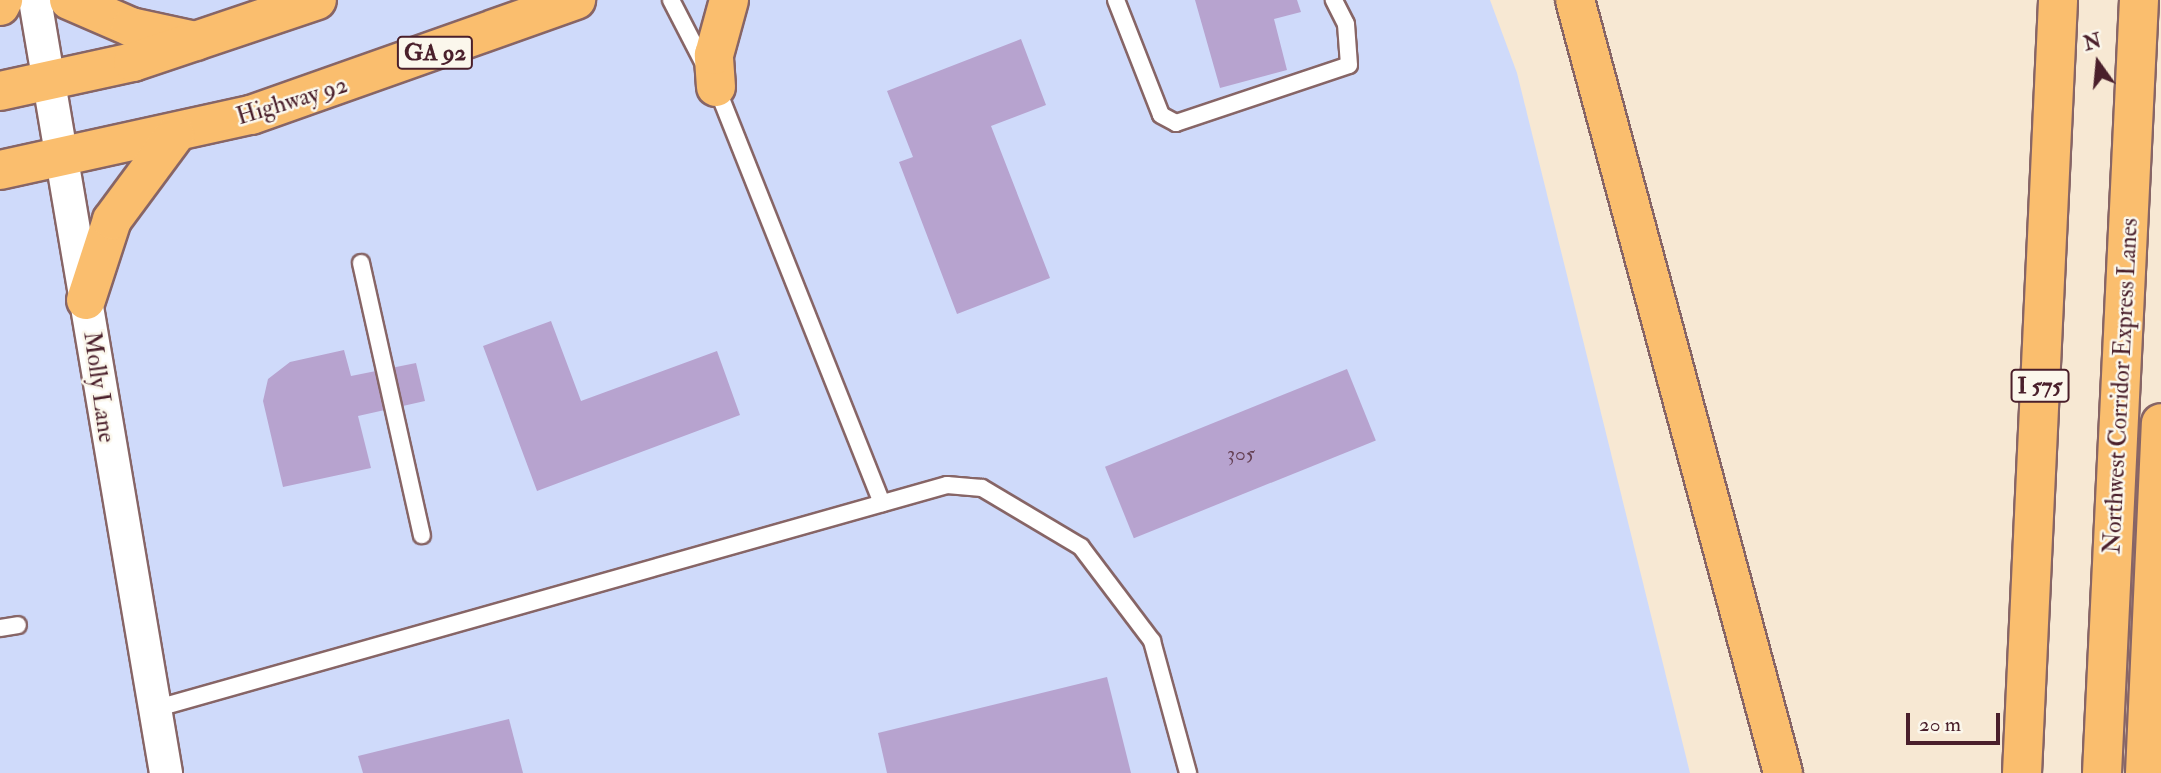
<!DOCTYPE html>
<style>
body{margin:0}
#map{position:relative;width:2161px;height:773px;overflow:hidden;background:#f7e8d3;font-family:"IM FELL Double Pica",serif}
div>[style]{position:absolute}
.built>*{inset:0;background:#cfdafa}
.building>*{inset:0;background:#b7a3cf;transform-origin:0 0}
.roads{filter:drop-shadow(2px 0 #876566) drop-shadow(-2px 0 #876566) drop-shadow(0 2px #876566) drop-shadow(0 -2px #876566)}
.service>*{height:16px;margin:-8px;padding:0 8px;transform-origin:8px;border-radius:8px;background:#fff}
.minor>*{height:32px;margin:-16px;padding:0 16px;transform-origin:16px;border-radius:16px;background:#fff}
.primary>*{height:38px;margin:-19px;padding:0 19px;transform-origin:19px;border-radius:19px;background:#fabe6e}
.motorway>*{height:38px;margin:-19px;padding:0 19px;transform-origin:19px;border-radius:19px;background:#fabe6e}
span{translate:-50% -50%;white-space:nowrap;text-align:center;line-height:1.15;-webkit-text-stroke:5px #fbf7ec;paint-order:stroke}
.number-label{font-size:21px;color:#654054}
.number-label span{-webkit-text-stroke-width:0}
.shield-label span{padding:2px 5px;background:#fbf7ec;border:2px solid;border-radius:5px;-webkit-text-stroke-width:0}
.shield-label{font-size:23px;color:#4a1f2b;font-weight:700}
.street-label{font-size:24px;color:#4a1f2b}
.north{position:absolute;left:2063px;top:28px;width:70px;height:70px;-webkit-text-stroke:5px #fbf7ec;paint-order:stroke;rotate:345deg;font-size:19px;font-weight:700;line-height:28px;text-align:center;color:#4a1f2b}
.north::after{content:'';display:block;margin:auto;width:24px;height:32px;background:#4a1f2b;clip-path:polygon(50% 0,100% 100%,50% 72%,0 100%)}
.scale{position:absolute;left:1906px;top:713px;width:94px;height:32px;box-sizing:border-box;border:4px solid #4a1f2b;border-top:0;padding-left:9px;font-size:21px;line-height:24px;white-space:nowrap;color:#4a1f2b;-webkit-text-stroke:5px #fbf7ec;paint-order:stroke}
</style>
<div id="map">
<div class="built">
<i style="clip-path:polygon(0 0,1490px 0,1517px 73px,1690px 773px,0 773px)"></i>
</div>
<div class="building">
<i style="clip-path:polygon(1195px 0,1297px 0,1301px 12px,1274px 19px,1287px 70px,1220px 88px)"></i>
<i style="clip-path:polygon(1021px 39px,1046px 105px,991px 126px,1050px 278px,957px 314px,899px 162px,913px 157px,887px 91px)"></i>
<i style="clip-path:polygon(551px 321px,581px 401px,717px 351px,740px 415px,537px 491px,483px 346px)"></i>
<i style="clip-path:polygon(344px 350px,351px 376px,416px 363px,425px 401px,358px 416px,371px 468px,283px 487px,263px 401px,268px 379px,290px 362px)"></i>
<i style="left:1347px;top:369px;width:77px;height:261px;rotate:68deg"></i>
<i style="clip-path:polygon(1107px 677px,1131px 773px,887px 773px,878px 733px)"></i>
<i style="clip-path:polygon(509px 719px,523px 773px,363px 773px,358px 756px)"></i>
</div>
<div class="roads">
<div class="service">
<i style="left:671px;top:0;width:74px;rotate:62.7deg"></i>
<i style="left:1116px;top:0;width:123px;rotate:68.6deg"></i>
<i style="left:1161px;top:115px;width:17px;rotate:28deg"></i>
<i style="left:1176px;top:123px;width:182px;rotate:-18.5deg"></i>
<i style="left:1349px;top:65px;width:41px;rotate:-94.2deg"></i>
<i style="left:1346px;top:24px;width:27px;rotate:-117deg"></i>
<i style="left:716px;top:86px;width:449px;rotate:68.3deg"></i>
<i style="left:361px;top:263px;width:279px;rotate:77.4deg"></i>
<i style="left:0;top:628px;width:18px;rotate:-9deg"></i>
<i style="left:154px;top:709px;width:824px;rotate:-15.77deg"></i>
<i style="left:947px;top:485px;width:35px;rotate:5deg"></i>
<i style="left:982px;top:488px;width:115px;rotate:30.8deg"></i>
<i style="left:1081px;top:547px;width:118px;rotate:52.9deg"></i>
<i style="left:1152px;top:641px;width:137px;rotate:74.7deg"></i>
</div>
<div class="minor">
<i style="left:35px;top:0;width:784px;rotate:80.38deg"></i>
</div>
<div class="primary">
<i style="left:69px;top:0;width:68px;rotate:23.5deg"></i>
<i style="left:131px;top:27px;width:66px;rotate:12.3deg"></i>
<i style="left:0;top:6px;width:7px;rotate:-63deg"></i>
<i style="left:716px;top:87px;width:32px;rotate:-94deg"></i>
<i style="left:714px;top:55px;width:57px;rotate:-74.7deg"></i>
<i style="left:0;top:91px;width:136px;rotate:-12.3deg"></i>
<i style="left:133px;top:62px;width:194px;rotate:-18.6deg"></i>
<i style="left:0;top:170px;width:257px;rotate:-12.4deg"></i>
<i style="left:251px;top:115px;width:345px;rotate:-19.5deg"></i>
<i style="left:86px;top:300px;width:84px;rotate:-72deg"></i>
<i style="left:112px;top:220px;width:106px;rotate:-53.5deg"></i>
</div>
<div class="motorway">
<i style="left:1575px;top:0;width:800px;rotate:74.94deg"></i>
<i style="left:2022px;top:773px;width:774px;rotate:-87.33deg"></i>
<i style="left:2102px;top:773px;width:774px;rotate:-87.26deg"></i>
<i style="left:2145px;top:773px;width:350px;rotate:-87.4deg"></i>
</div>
</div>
<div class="number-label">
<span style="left:1241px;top:454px">305</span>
</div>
<div class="shield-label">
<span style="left:435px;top:53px">GA 92</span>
<span style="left:2040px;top:386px">I 575</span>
</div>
<div class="street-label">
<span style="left:292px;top:101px;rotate:-17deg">Highway 92</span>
<span style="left:2121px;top:386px;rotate:-87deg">Northwest Corridor Express Lanes</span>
<span style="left:99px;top:387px;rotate:82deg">Molly Lane</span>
</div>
<div class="north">N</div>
<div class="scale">20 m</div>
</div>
